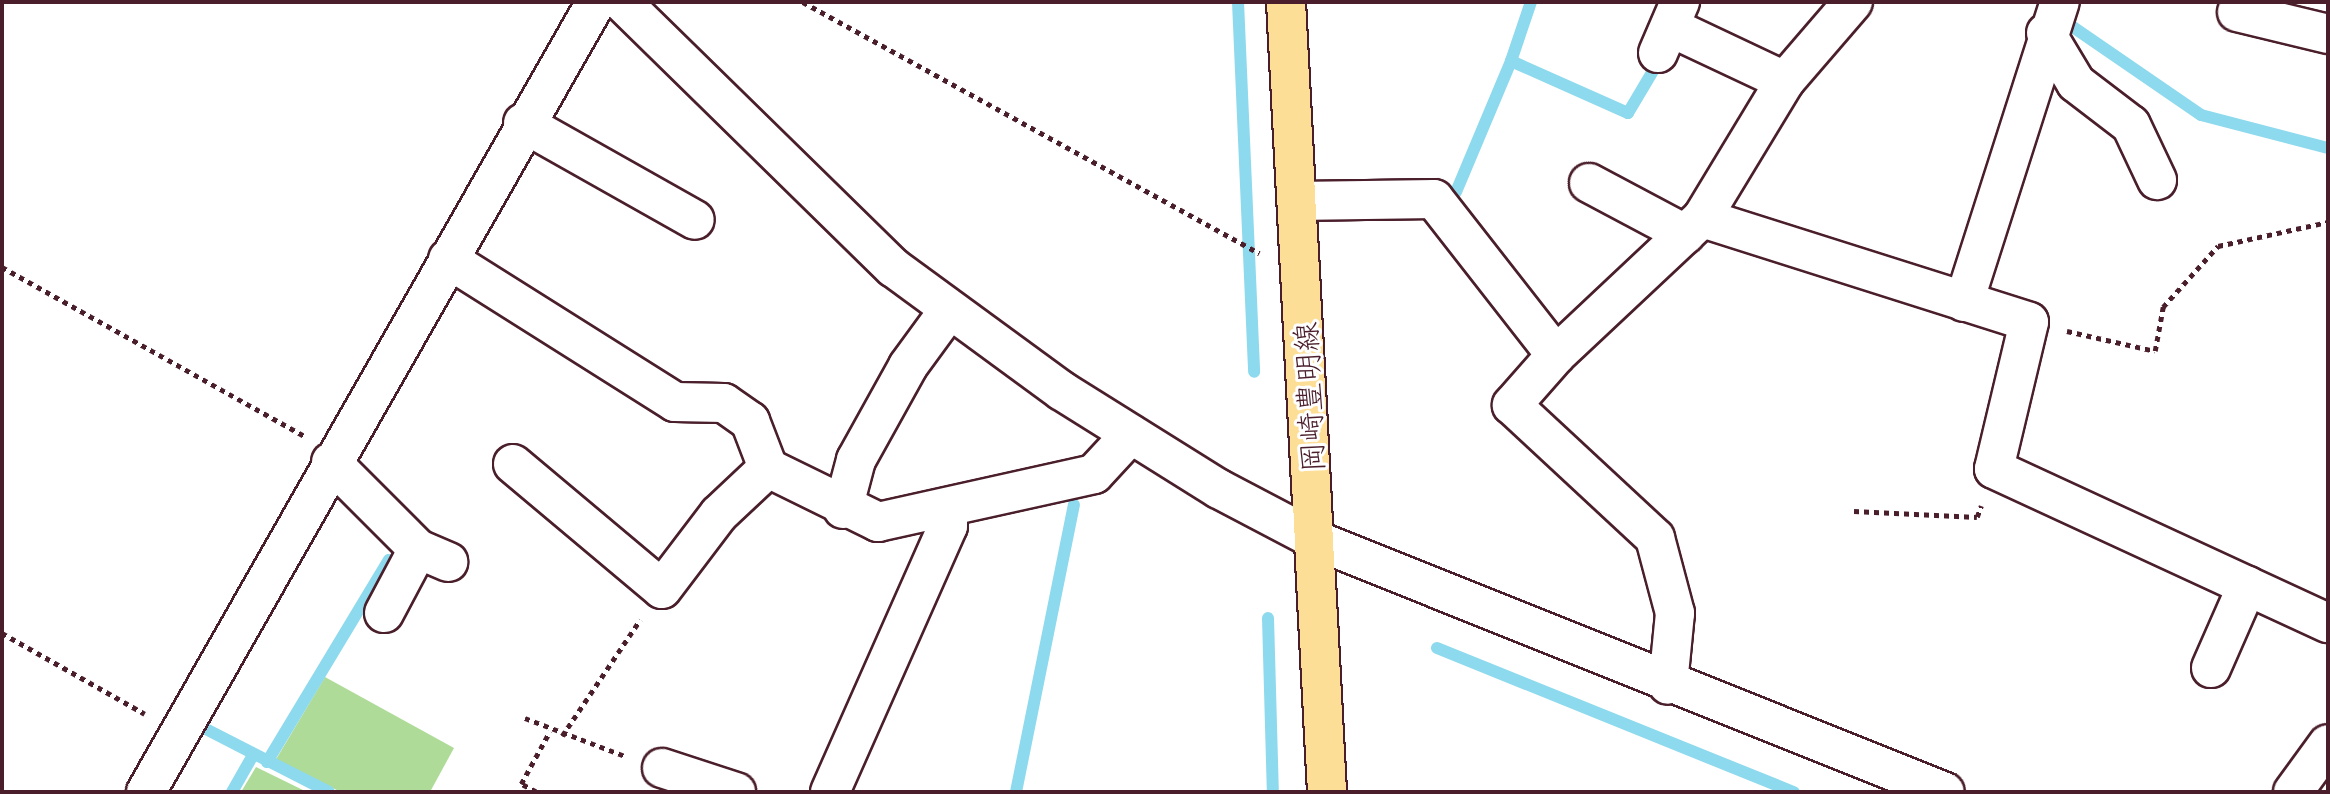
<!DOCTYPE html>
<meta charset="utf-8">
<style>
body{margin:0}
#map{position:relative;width:2330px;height:794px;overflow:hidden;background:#fff;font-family:Itim,"Klee One",sans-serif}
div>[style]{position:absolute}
.green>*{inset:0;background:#afdb99}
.stream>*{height:12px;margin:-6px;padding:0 6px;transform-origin:6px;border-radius:6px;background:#8dd9ed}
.path>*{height:4.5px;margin-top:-2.25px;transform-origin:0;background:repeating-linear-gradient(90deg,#4a1f2b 0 5px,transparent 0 10px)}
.roads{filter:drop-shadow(2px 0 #4a1f2b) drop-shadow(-2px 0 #4a1f2b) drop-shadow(0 2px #4a1f2b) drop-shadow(0 -2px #4a1f2b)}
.minor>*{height:38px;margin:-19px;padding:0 19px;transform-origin:19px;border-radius:19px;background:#fff}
.major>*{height:38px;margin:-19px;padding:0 19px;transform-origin:19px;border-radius:19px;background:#fdde96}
span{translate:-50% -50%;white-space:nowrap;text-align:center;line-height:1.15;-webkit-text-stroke:6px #fff;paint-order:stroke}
.street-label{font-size:30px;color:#4a1f2b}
.frame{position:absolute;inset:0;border:4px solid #4a1f2b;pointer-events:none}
</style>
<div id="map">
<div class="green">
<i style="clip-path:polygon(325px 677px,454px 748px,430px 792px,341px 792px,275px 761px)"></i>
<i style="clip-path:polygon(256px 767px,307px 792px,241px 792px)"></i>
</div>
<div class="stream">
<i style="left:1238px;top:2px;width:370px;rotate:87.5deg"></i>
<i style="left:2065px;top:15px;width:11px;rotate:63deg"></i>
<i style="left:2070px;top:25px;width:159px;rotate:34.5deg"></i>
<i style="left:2201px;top:115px;width:131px;rotate:14.6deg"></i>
<i style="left:1511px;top:61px;width:62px;rotate:-71.3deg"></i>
<i style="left:1456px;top:192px;width:142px;rotate:-67.2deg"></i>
<i style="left:1511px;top:61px;width:128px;rotate:24deg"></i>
<i style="left:1628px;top:113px;width:63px;rotate:-59.3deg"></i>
<i style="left:1268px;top:618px;width:174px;rotate:88.4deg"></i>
<i style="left:1437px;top:648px;width:385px;rotate:22deg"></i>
<i style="left:198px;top:725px;width:147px;rotate:27.1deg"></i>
<i style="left:267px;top:762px;width:236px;rotate:-58.9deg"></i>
<i style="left:232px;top:792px;width:43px;rotate:-60.4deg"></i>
<i style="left:1016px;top:792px;width:293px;rotate:-78.6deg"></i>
</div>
<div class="path">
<i style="left:803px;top:2px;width:521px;rotate:28.83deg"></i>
<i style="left:2px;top:267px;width:346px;rotate:29.2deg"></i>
<i style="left:2067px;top:331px;width:90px;rotate:12.8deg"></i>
<i style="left:2155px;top:351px;width:45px;rotate:-79.7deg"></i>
<i style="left:2163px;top:307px;width:82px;rotate:-48deg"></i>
<i style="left:2218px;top:246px;width:113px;rotate:-12.3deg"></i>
<i style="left:1854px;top:511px;width:123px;rotate:2.8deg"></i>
<i style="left:1977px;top:517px;width:12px;rotate:-70deg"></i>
<i style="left:2px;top:633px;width:164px;rotate:29.5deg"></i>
<i style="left:525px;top:718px;width:107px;rotate:20.8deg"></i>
<i style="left:562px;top:736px;width:140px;rotate:-56.1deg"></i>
<i style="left:536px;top:792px;width:17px;rotate:-152deg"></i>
<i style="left:521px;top:784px;width:60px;rotate:-61.3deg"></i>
</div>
<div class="roads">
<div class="minor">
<i style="left:622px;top:2px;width:380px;rotate:44.4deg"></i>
<i style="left:894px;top:268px;width:208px;rotate:36.2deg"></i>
<i style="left:1062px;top:391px;width:185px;rotate:32deg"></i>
<i style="left:1219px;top:489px;width:112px;rotate:27.7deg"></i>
<i style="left:1318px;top:541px;width:675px;rotate:21.82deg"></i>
<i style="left:2237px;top:12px;width:94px;rotate:13.6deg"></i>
<i style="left:1670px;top:27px;width:127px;rotate:25.2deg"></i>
<i style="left:2046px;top:33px;width:58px;rotate:59deg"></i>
<i style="left:2076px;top:83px;width:69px;rotate:37.4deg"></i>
<i style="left:2131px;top:125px;width:61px;rotate:64.7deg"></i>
<i style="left:1658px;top:53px;width:56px;rotate:-66.7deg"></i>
<i style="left:523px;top:123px;width:197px;rotate:29.4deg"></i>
<i style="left:1589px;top:183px;width:109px;rotate:28deg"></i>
<i style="left:1297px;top:201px;width:137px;rotate:-0.8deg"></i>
<i style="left:1434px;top:199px;width:198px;rotate:52deg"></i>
<i style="left:1556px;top:355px;width:67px;rotate:131.3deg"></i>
<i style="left:1512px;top:405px;width:195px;rotate:42.9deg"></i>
<i style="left:1655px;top:538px;width:78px;rotate:75.1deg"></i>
<i style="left:1675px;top:613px;width:72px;rotate:95.6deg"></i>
<i style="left:1702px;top:218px;width:343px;rotate:17.6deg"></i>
<i style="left:2029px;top:322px;width:151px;rotate:103.4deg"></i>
<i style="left:1994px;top:469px;width:368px;rotate:24.8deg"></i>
<i style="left:448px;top:259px;width:268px;rotate:32.2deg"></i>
<i style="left:675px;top:402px;width:49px;rotate:1.2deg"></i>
<i style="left:724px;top:403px;width:32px;rotate:35deg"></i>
<i style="left:750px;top:421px;width:50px;rotate:69deg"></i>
<i style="left:768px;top:468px;width:123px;rotate:26.1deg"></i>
<i style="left:878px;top:522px;width:221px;rotate:-12.5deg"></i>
<i style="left:1094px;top:474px;width:54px;rotate:-47.2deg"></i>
<i style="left:1964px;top:302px;width:315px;rotate:-72.3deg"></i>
<i style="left:1556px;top:355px;width:200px;rotate:-43.2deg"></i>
<i style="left:1702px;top:218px;width:160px;rotate:-58.8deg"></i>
<i style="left:1785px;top:81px;width:104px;rotate:-49.3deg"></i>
<i style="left:331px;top:462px;width:123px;rotate:45deg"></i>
<i style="left:418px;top:549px;width:33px;rotate:23deg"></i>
<i style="left:513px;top:464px;width:194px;rotate:40deg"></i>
<i style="left:662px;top:589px;width:94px;rotate:-52.8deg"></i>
<i style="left:719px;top:514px;width:67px;rotate:-43.2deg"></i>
<i style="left:843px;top:509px;width:51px;rotate:-75.1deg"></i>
<i style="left:856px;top:460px;width:107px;rotate:-61deg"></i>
<i style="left:908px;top:366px;width:69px;rotate:-53.8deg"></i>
<i style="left:384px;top:613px;width:72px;rotate:-62deg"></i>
<i style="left:2211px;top:668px;width:90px;rotate:-66.3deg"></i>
<i style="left:662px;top:768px;width:78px;rotate:18deg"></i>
<i style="left:146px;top:792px;width:909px;rotate:-60.33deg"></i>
<i style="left:830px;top:792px;width:291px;rotate:-66.1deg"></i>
<i style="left:948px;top:526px;width:19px;rotate:-90deg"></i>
<i style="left:2293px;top:792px;width:59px;rotate:-53.9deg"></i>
</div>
<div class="major">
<i style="left:1286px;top:2px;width:791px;rotate:87.03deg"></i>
</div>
</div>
<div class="street-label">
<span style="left:1310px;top:397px;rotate:-93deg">岡崎豊明線</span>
</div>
<div class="frame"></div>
</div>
